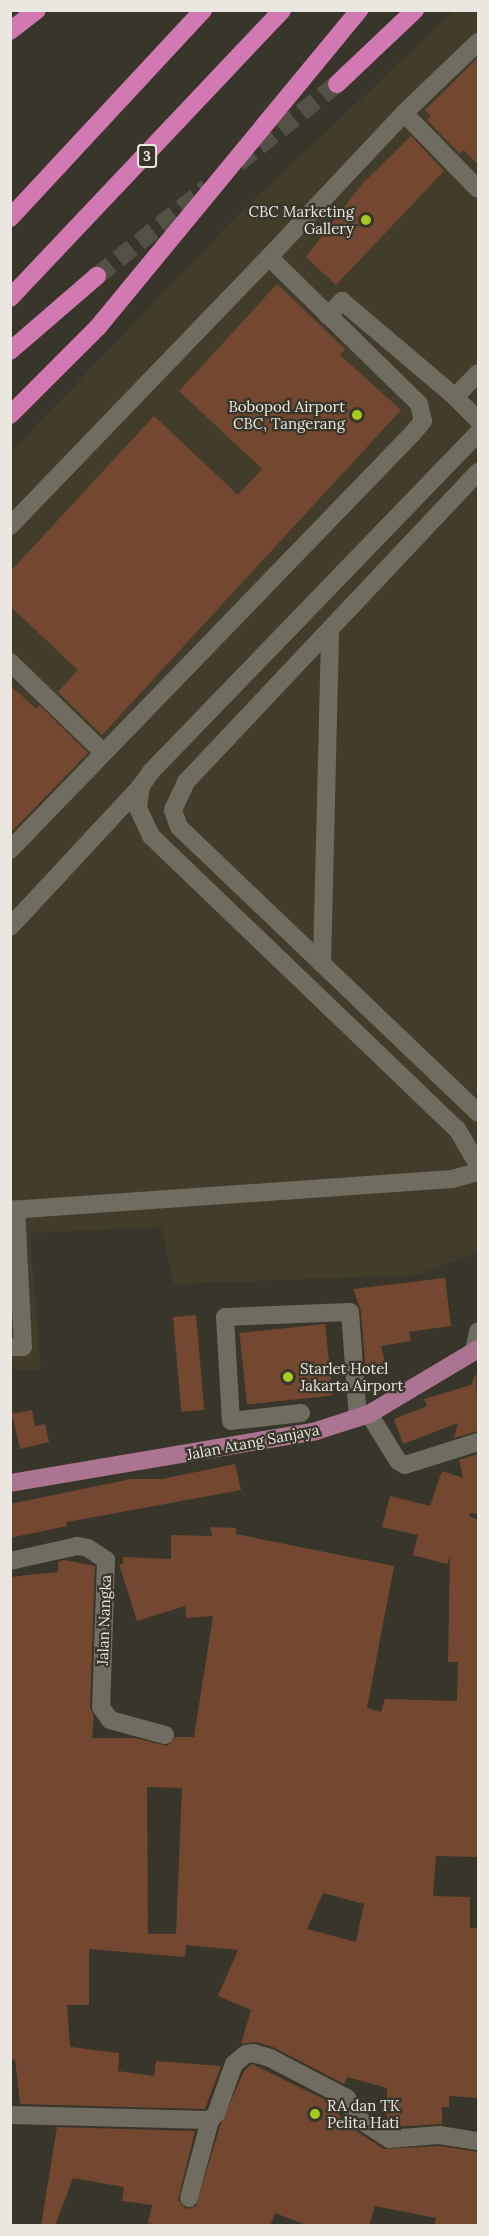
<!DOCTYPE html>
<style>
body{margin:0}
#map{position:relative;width:489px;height:2236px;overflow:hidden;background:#38352a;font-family:Lora,serif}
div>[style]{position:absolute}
.built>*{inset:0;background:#423c2b}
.building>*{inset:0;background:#744830;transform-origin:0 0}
.highway-tunnel>*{height:18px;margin-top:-9px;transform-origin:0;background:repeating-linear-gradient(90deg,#535045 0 18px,transparent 0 27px)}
.minor>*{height:18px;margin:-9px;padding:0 9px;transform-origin:9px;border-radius:9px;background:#706c60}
.major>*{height:18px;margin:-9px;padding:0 9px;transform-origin:9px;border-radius:9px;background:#ab7491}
.highway>*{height:18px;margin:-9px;padding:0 9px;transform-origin:9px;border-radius:9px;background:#d379b1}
.dots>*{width:16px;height:16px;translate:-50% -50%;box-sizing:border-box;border:3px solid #38352a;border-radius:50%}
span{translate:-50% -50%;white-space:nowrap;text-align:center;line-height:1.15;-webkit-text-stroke:4.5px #38352a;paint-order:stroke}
.shield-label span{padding:2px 4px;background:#38352a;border:2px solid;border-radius:4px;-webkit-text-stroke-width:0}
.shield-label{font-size:14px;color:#e9e7e0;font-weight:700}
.poi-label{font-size:15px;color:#e9e7e0}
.right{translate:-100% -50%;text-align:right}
.left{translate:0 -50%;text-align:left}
.street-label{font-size:15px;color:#e9e7e0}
.frame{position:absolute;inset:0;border:12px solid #e9e7e0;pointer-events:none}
</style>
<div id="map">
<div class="built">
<i style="clip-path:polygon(454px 11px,478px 11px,478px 1252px,417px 1275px,174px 1284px,161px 1227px,30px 1233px,41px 1369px,11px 1370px,10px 453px,240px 213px)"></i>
</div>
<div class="building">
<i style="clip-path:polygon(478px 58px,478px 165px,464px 150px,460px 154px,427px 120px,431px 116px,425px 110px)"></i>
<i style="clip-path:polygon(411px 136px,444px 171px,336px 285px,306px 257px,362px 184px)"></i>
<i style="clip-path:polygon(277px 284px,345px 349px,340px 355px,401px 410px,102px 735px,58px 692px,78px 670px,10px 606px,10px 572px,154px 416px,238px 495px,262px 469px,179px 391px)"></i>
<i style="clip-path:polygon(10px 685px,36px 709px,39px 705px,88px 753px,10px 833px)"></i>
<i style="clip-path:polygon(445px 1278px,451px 1326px,409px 1332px,411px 1341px,381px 1346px,387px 1370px,366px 1375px,361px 1311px,353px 1289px)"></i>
<i style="left:196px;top:1315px;width:95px;height:23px;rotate:85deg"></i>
<i style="left:325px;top:1324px;width:72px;height:86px;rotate:84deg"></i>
<i style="clip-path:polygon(476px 1373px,478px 1431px,454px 1438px,458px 1423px,403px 1444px,394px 1419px,427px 1406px,424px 1399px,471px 1385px)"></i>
<i style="clip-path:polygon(32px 1410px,35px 1426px,45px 1424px,49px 1442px,20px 1449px,12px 1414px)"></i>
<i style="clip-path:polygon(evenodd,478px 1454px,478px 1514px,470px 1513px,469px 1516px,478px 1520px,478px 1857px,436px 1856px,433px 1896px,470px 1897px,470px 1928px,478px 1928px,478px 2098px,449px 2096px,449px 2107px,442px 2107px,442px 2124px,392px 2127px,387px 2124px,387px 2088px,347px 2077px,344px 2084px,273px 2047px,256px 2042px,241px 2044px,251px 2010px,218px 1996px,238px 1950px,186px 1945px,185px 1957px,89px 1949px,89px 2005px,67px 2005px,70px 2047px,119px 2053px,118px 2071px,154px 2076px,156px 2061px,221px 2066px,205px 2109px,20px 2104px,15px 2059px,10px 2060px,10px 1577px,58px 1572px,58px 1562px,64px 1560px,95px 1566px,90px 1707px,94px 1716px,92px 1738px,135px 1738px,167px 1746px,176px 1737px,194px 1737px,213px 1616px,186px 1618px,185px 1606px,137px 1621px,119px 1564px,123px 1564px,123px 1557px,171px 1559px,171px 1535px,212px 1536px,210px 1527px,236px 1528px,236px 1534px,394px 1566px,367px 1708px,381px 1712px,385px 1699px,457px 1701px,458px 1662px,448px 1662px,450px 1556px,447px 1564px,413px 1555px,418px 1535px,382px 1527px,390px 1496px,430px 1506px,442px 1471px,463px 1478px,459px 1460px,478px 1454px,147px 1787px,182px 1788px,176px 1934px,148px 1934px,147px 1787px,478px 1454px,323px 1893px,364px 1904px,356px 1942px,307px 1929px,323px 1893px)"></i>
<i style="clip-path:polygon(235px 1464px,241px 1490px,67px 1522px,67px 1526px,10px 1538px,10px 1504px,131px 1479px,162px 1479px)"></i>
<i style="clip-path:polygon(252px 2064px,334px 2104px,332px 2107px,350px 2127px,384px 2149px,439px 2146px,478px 2152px,478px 2226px,434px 2226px,436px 2218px,375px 2206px,369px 2226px,309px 2226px,275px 2213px,270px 2226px,162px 2226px,148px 2223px,152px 2205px,122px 2201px,124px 2187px,73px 2178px,55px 2226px,41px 2226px,57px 2127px,195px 2131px,178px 2200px,186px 2209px,196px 2206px,220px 2126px,244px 2071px)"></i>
</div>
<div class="highway-tunnel">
<i style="left:238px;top:163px;width:127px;rotate:-38.6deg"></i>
<i style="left:97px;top:276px;width:141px;rotate:-38.7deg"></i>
</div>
<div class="minor">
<i style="left:404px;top:113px;width:106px;rotate:45.8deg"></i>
<i style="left:269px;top:257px;width:197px;rotate:-46.8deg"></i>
<i style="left:404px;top:113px;width:103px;rotate:-43.8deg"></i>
<i style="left:328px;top:316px;width:21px;rotate:-47deg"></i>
<i style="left:342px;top:301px;width:148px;rotate:40.3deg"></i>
<i style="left:455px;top:397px;width:33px;rotate:-46deg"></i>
<i style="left:455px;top:397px;width:33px;rotate:45deg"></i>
<i style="left:478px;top:433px;width:471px;rotate:134deg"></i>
<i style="left:151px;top:772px;width:17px;rotate:126deg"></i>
<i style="left:141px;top:786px;width:22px;rotate:98deg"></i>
<i style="left:138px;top:808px;width:31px;rotate:65deg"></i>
<i style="left:151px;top:836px;width:424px;rotate:43.8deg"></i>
<i style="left:457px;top:1129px;width:42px;rotate:59.7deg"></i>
<i style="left:478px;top:472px;width:426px;rotate:133.3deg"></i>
<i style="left:186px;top:782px;width:31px;rotate:115deg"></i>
<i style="left:173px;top:810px;width:18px;rotate:71deg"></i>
<i style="left:179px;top:827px;width:414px;rotate:43.7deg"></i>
<i style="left:10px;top:526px;width:373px;rotate:-46.1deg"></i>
<i style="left:269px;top:257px;width:210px;rotate:44.4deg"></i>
<i style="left:419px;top:404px;width:17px;rotate:77deg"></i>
<i style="left:423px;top:421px;width:16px;rotate:130deg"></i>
<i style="left:413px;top:433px;width:580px;rotate:134.02deg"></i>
<i style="left:10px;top:662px;width:129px;rotate:44.1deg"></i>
<i style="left:10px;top:927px;width:192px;rotate:-47.1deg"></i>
<i style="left:322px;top:964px;width:332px;rotate:-88.6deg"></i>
<i style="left:10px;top:1210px;width:443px;rotate:-4deg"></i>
<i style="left:452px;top:1179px;width:27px;rotate:-15deg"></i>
<i style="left:10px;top:1347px;width:13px"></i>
<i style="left:23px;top:1347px;width:138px;rotate:-92.9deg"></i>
<i style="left:474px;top:1352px;width:21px;rotate:-79deg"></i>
<i style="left:301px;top:1413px;width:70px;rotate:173.5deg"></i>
<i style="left:231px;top:1421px;width:104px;rotate:-93.3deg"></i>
<i style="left:225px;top:1317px;width:125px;rotate:-2.3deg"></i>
<i style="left:350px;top:1312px;width:106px;rotate:85.7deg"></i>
<i style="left:369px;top:1414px;width:55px;rotate:58.3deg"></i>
<i style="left:398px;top:1461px;width:8px;rotate:30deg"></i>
<i style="left:405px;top:1465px;width:77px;rotate:-17.5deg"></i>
<i style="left:10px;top:1561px;width:69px;rotate:-12.6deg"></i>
<i style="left:77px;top:1546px;width:11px;rotate:10deg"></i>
<i style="left:88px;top:1548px;width:22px;rotate:34deg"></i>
<i style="left:106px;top:1560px;width:147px;rotate:91.9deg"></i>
<i style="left:101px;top:1707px;width:16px;rotate:55deg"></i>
<i style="left:110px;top:1720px;width:57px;rotate:15.3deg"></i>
<i style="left:10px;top:2115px;width:200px;rotate:1.4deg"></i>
<i style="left:210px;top:2120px;width:8px;rotate:-45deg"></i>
<i style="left:216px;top:2114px;width:53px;rotate:-70.2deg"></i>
<i style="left:234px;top:2064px;width:16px;rotate:-40deg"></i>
<i style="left:246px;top:2054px;width:7px;rotate:-8deg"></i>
<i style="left:253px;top:2053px;width:18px;rotate:16deg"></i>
<i style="left:270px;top:2058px;width:87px;rotate:27.5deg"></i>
<i style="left:347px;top:2098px;width:22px;rotate:63deg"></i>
<i style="left:357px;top:2118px;width:38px;rotate:33deg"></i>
<i style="left:389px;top:2139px;width:50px;rotate:-4.6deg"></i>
<i style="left:439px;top:2135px;width:39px;rotate:9deg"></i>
<i style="left:189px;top:2198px;width:81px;rotate:-74.9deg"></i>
</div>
<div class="major">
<i style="left:10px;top:1483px;width:310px;rotate:-9.6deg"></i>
<i style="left:316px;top:1431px;width:56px;rotate:-17.8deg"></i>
<i style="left:369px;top:1414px;width:127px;rotate:-30.8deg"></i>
</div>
<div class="highway">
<i style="left:10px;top:31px;width:34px;rotate:-38deg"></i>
<i style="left:337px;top:84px;width:108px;rotate:-43.5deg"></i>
<i style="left:10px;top:218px;width:284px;rotate:-47.1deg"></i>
<i style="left:10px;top:298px;width:396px;rotate:-46.6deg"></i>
<i style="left:10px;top:351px;width:115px;rotate:-40.8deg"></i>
<i style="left:10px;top:415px;width:124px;rotate:-45deg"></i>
<i style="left:98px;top:327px;width:411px;rotate:-50.5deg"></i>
</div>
<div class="dots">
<i style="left:366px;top:220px;background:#a7c81f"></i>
<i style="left:357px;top:415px;background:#a7c81f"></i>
<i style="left:288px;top:1377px;background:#a7c81f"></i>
<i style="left:315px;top:2114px;background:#a7c81f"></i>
</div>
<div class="shield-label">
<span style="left:147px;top:156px">3</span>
</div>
<div class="poi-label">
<span class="right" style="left:354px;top:220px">CBC Marketing<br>Gallery</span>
<span class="right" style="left:345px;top:415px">Bobopod Airport<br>CBC, Tangerang</span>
<span class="left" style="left:300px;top:1377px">Starlet Hotel<br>Jakarta Airport</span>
<span class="left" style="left:327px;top:2114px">RA dan TK<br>Pelita Hati</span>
</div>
<div class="street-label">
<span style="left:253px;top:1442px;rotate:-11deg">Jalan Atang Sanjaya</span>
<span style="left:104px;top:1620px;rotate:-88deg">Jalan Nangka</span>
</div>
<div class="frame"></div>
</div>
